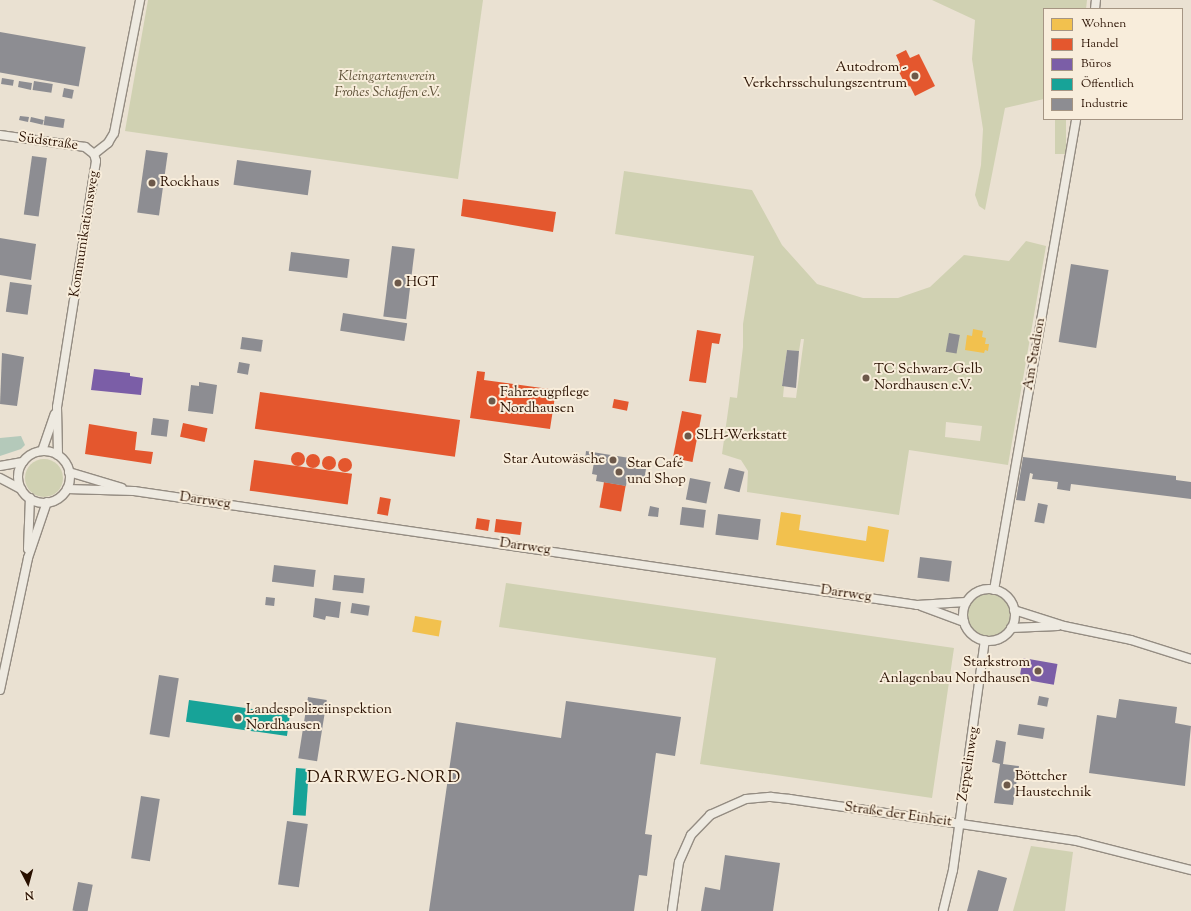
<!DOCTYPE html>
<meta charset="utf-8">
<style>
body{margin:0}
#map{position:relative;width:1191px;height:911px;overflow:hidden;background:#eae1d2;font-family:"Sorts Mill Goudy",serif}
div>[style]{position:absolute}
.green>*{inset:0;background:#d0d1b2;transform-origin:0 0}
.round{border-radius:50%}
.water>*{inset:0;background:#b4c9ba}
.homes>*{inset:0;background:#f2c14e;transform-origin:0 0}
.shops>*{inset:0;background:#e4572e;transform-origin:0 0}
.offices>*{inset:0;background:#7b5ea7;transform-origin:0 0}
.public>*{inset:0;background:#17a398;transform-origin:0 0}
.industry>*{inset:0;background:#8d8d92;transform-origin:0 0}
.roads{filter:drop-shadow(1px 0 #948c82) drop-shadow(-1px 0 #948c82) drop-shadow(0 1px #948c82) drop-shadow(0 -1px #948c82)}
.street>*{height:8px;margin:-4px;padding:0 4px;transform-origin:4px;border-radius:4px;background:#eeeae1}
.street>.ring{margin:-4px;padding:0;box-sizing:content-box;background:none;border:8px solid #eeeae1;border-radius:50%}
.dots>*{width:11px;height:11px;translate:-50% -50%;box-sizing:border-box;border:2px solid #f8eddb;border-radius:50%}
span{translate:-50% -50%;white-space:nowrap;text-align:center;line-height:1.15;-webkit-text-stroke:4px #f8eddb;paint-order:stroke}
.poi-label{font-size:14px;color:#291000}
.right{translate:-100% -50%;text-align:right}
.left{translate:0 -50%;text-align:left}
.park-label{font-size:14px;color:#5c4f35;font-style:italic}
.street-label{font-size:14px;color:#291000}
.quarter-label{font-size:16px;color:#291000;letter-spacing:1px}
.legend{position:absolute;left:1043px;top:8px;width:140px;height:112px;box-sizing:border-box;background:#f8eddb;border:1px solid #a59583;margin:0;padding:5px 7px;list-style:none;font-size:12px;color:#291000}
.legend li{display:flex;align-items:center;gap:8px;height:20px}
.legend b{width:20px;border:1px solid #a59583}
.north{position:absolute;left:8px;top:863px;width:40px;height:40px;-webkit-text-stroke:3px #f8eddb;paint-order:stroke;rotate:174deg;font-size:11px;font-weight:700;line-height:16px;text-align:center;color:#291000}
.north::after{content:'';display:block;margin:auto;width:14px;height:18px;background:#291000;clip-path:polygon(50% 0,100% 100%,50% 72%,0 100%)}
</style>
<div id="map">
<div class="green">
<i style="clip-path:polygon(148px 0,483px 0,458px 179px,125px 131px)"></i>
<i style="clip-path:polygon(932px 0,1087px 0,1086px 9px,1044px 9px,1044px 99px,1005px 108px,985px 210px,979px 206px,975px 195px,981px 165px,983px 129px,972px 59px,975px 20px)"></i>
<i style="left:1055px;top:119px;width:11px;height:35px"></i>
<i style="clip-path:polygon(evenodd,624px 171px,752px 190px,782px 245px,817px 284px,863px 298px,898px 298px,930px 287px,964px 255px,1009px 261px,1026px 241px,1046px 246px,1008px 465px,909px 450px,899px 515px,747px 492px,748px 471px,741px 460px,722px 454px,730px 397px,737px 398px,743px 347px,743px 324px,754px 256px,615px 234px,624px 171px,801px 339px,804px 339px,796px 398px,783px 397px,784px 386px,782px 385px,787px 350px,799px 351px,801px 339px,624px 171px,946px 422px,982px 426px,980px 441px,945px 437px,946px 422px)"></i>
<i class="round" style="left:25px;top:459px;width:38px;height:38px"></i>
<i style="clip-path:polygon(506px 583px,954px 648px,932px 798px,700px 764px,716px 658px,499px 627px)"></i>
<i class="round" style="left:966px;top:593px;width:44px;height:44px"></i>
<i style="clip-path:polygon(1031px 846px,1073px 852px,1065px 911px,1013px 911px)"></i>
</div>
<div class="water">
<i style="clip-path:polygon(21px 436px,25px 445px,21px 449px,0 456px,0 438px)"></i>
</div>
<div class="homes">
<i style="clip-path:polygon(973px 329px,983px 331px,982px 337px,986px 338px,985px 344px,989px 344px,988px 351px,985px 350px,984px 353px,965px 350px,967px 335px,972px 336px)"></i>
<i style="clip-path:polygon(781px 512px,801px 515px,799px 530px,866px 541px,868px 526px,889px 530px,884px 562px,776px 545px)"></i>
<i style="left:415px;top:616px;width:27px;height:16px;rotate:10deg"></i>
</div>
<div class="shops">
<i style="clip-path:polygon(906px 50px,910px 58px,919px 54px,935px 86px,915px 96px,910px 86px,907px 88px,896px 66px,900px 64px,896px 55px)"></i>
<i style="clip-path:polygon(463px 199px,556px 212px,553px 232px,461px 216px)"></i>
<i style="clip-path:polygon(697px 330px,721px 334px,719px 344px,712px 343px,706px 383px,689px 381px)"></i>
<i style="clip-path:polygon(477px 371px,485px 372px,484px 380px,556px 390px,550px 429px,470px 418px)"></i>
<i style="left:260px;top:392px;width:202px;height:37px;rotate:8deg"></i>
<i style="left:614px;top:399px;width:15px;height:9px;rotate:11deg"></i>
<i style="left:682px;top:411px;width:20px;height:48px;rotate:11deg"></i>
<i style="left:183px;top:423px;width:25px;height:14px;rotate:12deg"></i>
<i style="clip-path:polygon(89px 424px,137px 432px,135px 450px,153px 452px,151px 464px,85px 454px)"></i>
<i class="round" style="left:291px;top:452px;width:14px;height:14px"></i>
<i class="round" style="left:306px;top:454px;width:14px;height:14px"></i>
<i class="round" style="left:322px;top:456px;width:14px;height:14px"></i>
<i class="round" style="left:338px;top:458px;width:14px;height:14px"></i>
<i style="left:254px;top:460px;width:99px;height:31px;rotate:8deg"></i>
<i style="left:604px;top:482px;width:22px;height:26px;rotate:10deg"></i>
<i style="left:380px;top:497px;width:11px;height:17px;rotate:10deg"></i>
<i style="left:477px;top:518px;width:13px;height:11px;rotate:9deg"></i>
<i style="left:496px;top:519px;width:26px;height:13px;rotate:7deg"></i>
</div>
<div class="offices">
<i style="clip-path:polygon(94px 369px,130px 373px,130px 376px,143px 378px,141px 395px,91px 390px)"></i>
<i style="left:1023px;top:658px;width:35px;height:21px;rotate:10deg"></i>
</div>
<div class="public">
<i style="left:189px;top:700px;width:102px;height:22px;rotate:8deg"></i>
<i style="left:296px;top:768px;width:13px;height:47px;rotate:4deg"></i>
</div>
<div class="industry">
<i style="left:0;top:32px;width:87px;height:40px;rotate:10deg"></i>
<i style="left:2px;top:78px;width:12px;height:6px;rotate:9deg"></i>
<i style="clip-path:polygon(19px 81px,32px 83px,31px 90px,18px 87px)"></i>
<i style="left:34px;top:81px;width:19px;height:9px;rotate:9deg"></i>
<i style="left:64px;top:88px;width:10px;height:9px;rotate:11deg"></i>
<i style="clip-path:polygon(20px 116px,29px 117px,28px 122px,19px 120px)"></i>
<i style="left:45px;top:116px;width:20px;height:9px;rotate:9deg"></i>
<i style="left:31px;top:117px;width:13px;height:5px;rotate:13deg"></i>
<i style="left:146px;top:150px;width:22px;height:63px;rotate:8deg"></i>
<i style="left:32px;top:156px;width:15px;height:59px;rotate:8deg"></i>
<i style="left:237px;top:160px;width:75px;height:25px;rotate:8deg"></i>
<i style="clip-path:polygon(0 238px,36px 244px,31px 280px,0 275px)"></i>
<i style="left:392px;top:246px;width:23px;height:71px;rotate:7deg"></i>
<i style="left:291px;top:252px;width:59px;height:19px;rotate:7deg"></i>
<i style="left:1071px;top:264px;width:38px;height:79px;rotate:9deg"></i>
<i style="left:10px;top:282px;width:22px;height:30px;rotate:8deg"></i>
<i style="left:343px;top:313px;width:65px;height:18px;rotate:9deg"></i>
<i style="left:949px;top:333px;width:11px;height:19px;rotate:10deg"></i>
<i style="left:242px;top:337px;width:21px;height:12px;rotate:8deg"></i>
<i style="clip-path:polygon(787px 350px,799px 351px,796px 388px,782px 386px)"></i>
<i style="clip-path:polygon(2px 353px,24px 357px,17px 406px,0 404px)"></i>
<i style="left:239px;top:362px;width:11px;height:11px;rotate:10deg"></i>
<i style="clip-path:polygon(199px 382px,217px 385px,213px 414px,188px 411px,191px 385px,199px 386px)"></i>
<i style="left:153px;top:418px;width:16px;height:17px;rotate:7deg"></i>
<i style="clip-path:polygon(586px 451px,642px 460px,641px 469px,646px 469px,644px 481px,627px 478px,626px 486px,596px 481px,597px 475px,592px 474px,594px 462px,585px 460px)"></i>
<i style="clip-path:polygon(1023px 457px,1176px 476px,1176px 480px,1191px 482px,1191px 499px,1071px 484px,1070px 491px,1057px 489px,1058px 482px,1032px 479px,1033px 474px,1030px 473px,1025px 501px,1016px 500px)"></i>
<i style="left:729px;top:468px;width:16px;height:21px;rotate:14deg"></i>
<i style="left:690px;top:478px;width:21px;height:22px;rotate:11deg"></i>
<i style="left:1038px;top:503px;width:10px;height:19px;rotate:11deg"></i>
<i style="clip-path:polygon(650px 506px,659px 508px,658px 517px,648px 516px)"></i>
<i style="left:682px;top:507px;width:24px;height:18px;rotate:7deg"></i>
<i style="left:718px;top:514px;width:43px;height:21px;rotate:7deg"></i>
<i style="left:920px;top:557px;width:32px;height:21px;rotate:7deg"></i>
<i style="left:274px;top:565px;width:42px;height:17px;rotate:7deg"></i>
<i style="left:334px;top:575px;width:31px;height:15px;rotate:6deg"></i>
<i style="left:266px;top:597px;width:9px;height:8px;rotate:6deg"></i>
<i style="clip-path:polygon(315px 598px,341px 602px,339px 618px,326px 616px,325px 620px,313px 617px)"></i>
<i style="left:352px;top:603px;width:18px;height:10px;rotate:9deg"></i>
<i style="left:159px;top:675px;width:20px;height:60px;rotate:9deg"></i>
<i style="left:1039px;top:696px;width:10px;height:9px;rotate:11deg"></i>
<i style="left:308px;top:697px;width:19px;height:62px;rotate:9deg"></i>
<i style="clip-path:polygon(1119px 699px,1177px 707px,1175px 723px,1191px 726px,1185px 786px,1089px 773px,1097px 715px,1116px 718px)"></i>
<i style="clip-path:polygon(566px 701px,681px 717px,675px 756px,656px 753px,645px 834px,652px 835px,647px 876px,639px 875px,634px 911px,429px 911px,456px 722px,561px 738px)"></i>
<i style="left:1019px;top:724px;width:26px;height:11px;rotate:9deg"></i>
<i style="clip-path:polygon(996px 740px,1006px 742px,1003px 764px,1019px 766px,1013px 805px,994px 803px,1000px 764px,992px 762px)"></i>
<i style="left:141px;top:796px;width:19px;height:63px;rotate:9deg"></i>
<i style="left:287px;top:821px;width:21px;height:64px;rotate:8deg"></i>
<i style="clip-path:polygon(725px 855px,780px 863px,773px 911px,701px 911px,705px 887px,720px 890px)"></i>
<i style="clip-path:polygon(978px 870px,1007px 878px,998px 911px,967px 911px)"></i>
<i style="left:78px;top:882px;width:15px;height:29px;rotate:11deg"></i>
</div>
<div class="roads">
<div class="street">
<i style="left:1095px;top:9px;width:9px;rotate:-84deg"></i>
<i style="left:0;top:135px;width:86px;rotate:8deg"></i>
<i style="left:85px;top:147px;width:11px;rotate:38deg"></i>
<i style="left:94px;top:154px;width:7px;rotate:74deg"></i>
<i style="left:96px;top:161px;width:249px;rotate:99deg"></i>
<i style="left:57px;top:407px;width:48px;rotate:88.8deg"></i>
<i style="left:94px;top:154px;width:18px;rotate:-38deg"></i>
<i style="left:108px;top:143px;width:12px;rotate:-59deg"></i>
<i style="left:114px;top:133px;width:136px;rotate:-78.9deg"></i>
<i style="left:42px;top:451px;width:39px;rotate:-71deg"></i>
<i class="ring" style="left:18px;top:451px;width:44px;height:44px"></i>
<i style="left:0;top:466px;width:23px;rotate:-10deg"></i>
<i style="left:69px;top:472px;width:55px;rotate:16.8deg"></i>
<i style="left:0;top:478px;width:24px;rotate:28deg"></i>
<i style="left:67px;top:489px;width:67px;rotate:1.7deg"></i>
<i style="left:134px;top:491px;width:791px;rotate:8.28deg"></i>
<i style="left:917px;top:605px;width:49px;rotate:-3.5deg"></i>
<i style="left:28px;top:549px;width:51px;rotate:-87.8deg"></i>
<i class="ring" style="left:963px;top:589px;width:44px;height:44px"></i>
<i style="left:994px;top:590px;width:478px;rotate:-80.1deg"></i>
<i style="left:921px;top:606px;width:46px;rotate:20.4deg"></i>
<i style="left:1014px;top:610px;width:52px;rotate:17.7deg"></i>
<i style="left:1064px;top:626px;width:68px;rotate:11.8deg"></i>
<i style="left:1131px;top:640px;width:63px;rotate:17.6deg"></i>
<i style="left:1011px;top:628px;width:47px;rotate:-2.4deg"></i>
<i style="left:0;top:690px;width:135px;rotate:-78deg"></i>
<i style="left:28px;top:558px;width:59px;rotate:-71.3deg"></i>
<i style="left:672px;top:911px;width:49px;rotate:-81.9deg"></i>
<i style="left:679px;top:862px;width:30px;rotate:-66deg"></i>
<i style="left:691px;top:835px;width:28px;rotate:-46deg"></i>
<i style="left:710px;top:815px;width:39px;rotate:-24deg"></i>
<i style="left:746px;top:799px;width:25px;rotate:-5deg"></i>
<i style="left:771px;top:797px;width:19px;rotate:6deg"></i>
<i style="left:790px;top:799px;width:290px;rotate:8.3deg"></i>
<i style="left:1077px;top:841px;width:118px;rotate:14.3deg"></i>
<i style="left:943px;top:911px;width:42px;rotate:-76.3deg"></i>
<i style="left:953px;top:870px;width:232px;rotate:-82.1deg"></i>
</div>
</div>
<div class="dots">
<i style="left:915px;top:76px;background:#6d594a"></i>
<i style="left:152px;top:183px;background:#6d594a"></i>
<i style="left:398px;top:283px;background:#6d594a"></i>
<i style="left:866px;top:378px;background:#6d594a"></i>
<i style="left:492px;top:401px;background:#6d594a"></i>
<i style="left:688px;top:436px;background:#6d594a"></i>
<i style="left:613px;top:460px;background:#6d594a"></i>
<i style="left:619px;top:472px;background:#6d594a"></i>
<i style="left:1038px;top:671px;background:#6d594a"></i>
<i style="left:238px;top:718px;background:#6d594a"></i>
<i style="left:1007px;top:785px;background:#6d594a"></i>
</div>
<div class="poi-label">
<span class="right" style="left:907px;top:76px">Autodrom -<br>Verkehrsschulungszentrum</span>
<span class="left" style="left:160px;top:183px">Rockhaus</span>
<span class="left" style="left:406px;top:283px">HGT</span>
<span class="left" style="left:874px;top:378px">TC Schwarz-Gelb<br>Nordhausen e.V.</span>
<span class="left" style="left:500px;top:401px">Fahrzeugpflege<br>Nordhausen</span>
<span class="left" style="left:696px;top:436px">SLH-Werkstatt</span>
<span class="right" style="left:605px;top:460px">Star Autowäsche</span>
<span class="left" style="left:627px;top:472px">Star Café<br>und Shop</span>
<span class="right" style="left:1030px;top:671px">Starkstrom<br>Anlagenbau Nordhausen</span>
<span class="left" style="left:246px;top:718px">Landespolizeiinspektion<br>Nordhausen</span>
<span class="left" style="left:1015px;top:785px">Böttcher<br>Haustechnik</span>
</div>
<div class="park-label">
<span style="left:387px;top:85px">Kleingartenverein<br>Frohes Schaffen e.V.</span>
</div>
<div class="street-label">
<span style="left:48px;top:142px;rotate:8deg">Südstraße</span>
<span style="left:85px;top:234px;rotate:-81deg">Kommunikationsweg</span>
<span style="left:1035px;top:354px;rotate:-80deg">Am Stadion</span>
<span style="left:205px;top:501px;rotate:8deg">Darrweg</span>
<span style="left:525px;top:547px;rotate:8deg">Darrweg</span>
<span style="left:846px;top:594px;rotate:8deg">Darrweg</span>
<span style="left:969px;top:764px;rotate:-81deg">Zeppelinweg</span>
<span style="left:898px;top:815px;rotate:8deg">Straße der Einheit</span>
</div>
<div class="quarter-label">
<span style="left:384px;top:779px">DARRWEG-NORD</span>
</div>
<ul class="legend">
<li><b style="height:11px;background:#f2c14e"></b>Wohnen</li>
<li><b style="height:11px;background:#e4572e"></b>Handel</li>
<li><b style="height:11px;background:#7b5ea7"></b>Büros</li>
<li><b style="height:11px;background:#17a398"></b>Öffentlich</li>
<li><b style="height:11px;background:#8d8d92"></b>Industrie</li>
</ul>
<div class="north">N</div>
</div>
